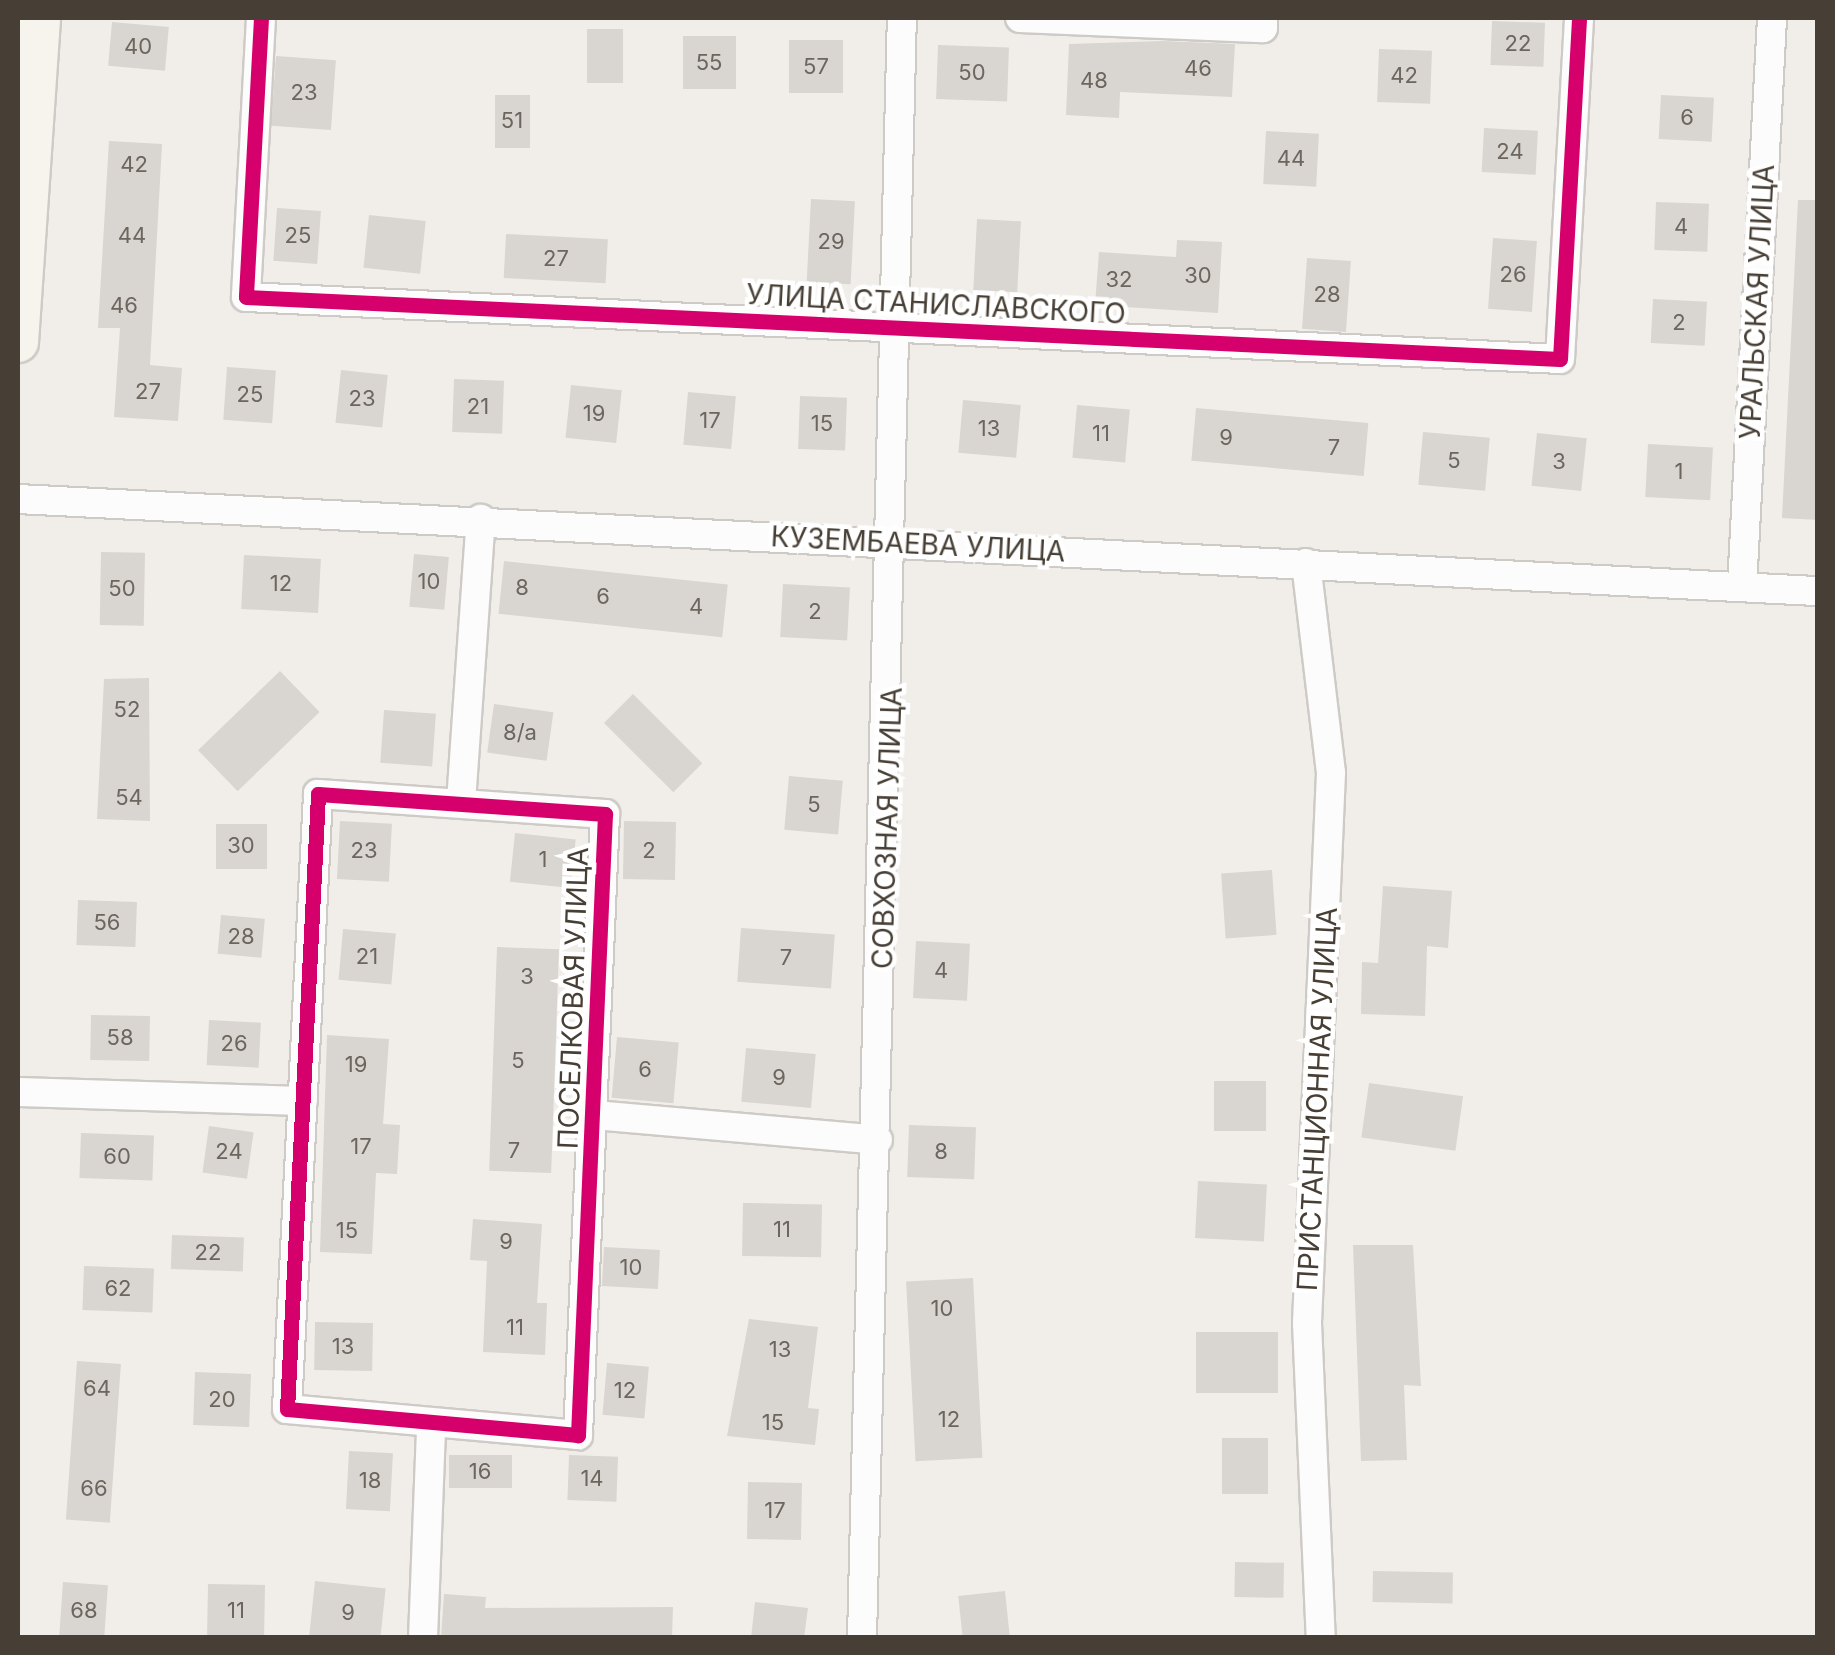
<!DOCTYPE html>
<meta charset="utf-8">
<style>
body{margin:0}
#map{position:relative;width:1835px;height:1655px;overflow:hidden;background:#f1eeea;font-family:Inter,sans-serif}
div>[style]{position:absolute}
.building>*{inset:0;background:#d9d5d1;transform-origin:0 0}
.roads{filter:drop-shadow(2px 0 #cecac6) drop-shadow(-2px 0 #cecac6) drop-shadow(0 2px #cecac6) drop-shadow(0 -2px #cecac6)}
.minor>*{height:28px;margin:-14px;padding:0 14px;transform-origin:14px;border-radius:14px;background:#fdfcfc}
.secondary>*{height:40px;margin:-20px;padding:0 20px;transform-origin:20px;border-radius:20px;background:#f7f4ee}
.cycleway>*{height:15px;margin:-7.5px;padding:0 7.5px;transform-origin:7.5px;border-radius:7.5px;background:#d6006c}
span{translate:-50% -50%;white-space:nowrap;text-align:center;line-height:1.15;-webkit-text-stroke:9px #fff;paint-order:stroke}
.number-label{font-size:22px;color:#6d665e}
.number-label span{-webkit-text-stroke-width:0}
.street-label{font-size:28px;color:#473f35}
.frame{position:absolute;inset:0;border:20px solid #473f35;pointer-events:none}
</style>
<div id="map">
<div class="building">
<i style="left:1492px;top:21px;width:53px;height:44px;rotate:2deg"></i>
<i style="left:112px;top:22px;width:57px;height:44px;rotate:5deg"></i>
<i style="left:587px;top:29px;width:36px;height:54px"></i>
<i style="left:683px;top:36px;width:53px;height:53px"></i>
<i style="left:789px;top:40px;width:54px;height:53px"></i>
<i style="clip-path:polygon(1163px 41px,1235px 44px,1232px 97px,1120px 92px,1119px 118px,1066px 115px,1069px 44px)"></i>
<i style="left:938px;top:45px;width:71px;height:54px;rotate:2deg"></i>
<i style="left:1379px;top:49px;width:53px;height:53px;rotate:2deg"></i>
<i style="left:276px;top:56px;width:60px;height:70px;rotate:4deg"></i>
<i style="left:495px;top:95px;width:35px;height:53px"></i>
<i style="left:1661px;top:95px;width:53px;height:44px;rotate:3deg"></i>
<i style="left:1484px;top:128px;width:54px;height:44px;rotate:3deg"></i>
<i style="left:1266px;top:131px;width:53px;height:53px;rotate:3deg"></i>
<i style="clip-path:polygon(109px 141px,162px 144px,150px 365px,182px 368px,178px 421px,114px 417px,120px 328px,98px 328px)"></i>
<i style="left:811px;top:199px;width:44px;height:83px;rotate:3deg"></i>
<i style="clip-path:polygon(1798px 200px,1818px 200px,1818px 520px,1782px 518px)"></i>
<i style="left:1656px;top:202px;width:53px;height:48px;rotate:2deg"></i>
<i style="left:277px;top:208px;width:44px;height:53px;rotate:4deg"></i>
<i style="left:369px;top:215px;width:57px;height:53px;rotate:6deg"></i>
<i style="left:977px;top:219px;width:44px;height:71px;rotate:3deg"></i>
<i style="left:506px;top:234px;width:102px;height:44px;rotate:3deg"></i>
<i style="left:1493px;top:238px;width:44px;height:71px;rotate:4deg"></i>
<i style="clip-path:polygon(1177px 240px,1222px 242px,1218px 313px,1095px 305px,1099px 252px,1176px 257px)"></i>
<i style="left:1307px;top:258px;width:44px;height:71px;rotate:4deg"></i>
<i style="left:1653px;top:299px;width:54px;height:44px;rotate:3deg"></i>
<i style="left:227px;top:367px;width:49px;height:53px;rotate:4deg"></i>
<i style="left:341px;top:370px;width:47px;height:53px;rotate:6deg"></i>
<i style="left:454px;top:379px;width:50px;height:53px;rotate:2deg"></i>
<i style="left:571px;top:385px;width:51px;height:53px;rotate:6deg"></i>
<i style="left:688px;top:392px;width:48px;height:53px;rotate:5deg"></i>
<i style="left:800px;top:396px;width:47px;height:53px;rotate:2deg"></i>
<i style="left:963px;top:400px;width:58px;height:53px;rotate:5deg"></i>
<i style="left:1077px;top:405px;width:53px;height:53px;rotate:5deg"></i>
<i style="left:1196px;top:408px;width:173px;height:53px;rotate:5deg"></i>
<i style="left:1423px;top:432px;width:67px;height:53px;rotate:5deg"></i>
<i style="left:1537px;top:433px;width:50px;height:53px;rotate:6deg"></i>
<i style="left:1648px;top:444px;width:65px;height:53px;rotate:3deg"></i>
<i style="left:101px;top:552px;width:44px;height:73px;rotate:1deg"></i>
<i style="left:414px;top:554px;width:35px;height:53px;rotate:5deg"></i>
<i style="left:244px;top:555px;width:77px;height:54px;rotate:3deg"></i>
<i style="left:504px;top:561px;width:225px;height:53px;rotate:6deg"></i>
<i style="left:783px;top:584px;width:67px;height:53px;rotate:3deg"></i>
<i style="left:280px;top:671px;width:57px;height:114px;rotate:46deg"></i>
<i style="clip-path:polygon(149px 678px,150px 821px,97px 819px,104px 679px)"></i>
<i style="left:633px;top:694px;width:98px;height:41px;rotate:45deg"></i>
<i style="left:494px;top:704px;width:60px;height:49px;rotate:8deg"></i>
<i style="left:384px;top:710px;width:52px;height:53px;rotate:4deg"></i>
<i style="left:789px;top:776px;width:54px;height:54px;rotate:5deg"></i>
<i style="left:340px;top:821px;width:52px;height:58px;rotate:3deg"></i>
<i style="left:624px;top:821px;width:52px;height:58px;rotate:1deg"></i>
<i style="left:216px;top:824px;width:51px;height:45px"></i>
<i style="left:515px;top:833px;width:61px;height:49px;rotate:6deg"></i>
<i style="left:1272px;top:870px;width:65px;height:51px;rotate:86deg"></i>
<i style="clip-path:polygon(1383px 886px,1452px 891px,1448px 948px,1427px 946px,1425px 1016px,1361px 1014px,1362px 962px,1378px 963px)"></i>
<i style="left:78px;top:900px;width:59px;height:45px;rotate:2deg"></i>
<i style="left:221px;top:915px;width:44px;height:39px;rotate:5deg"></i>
<i style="left:741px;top:928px;width:94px;height:54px;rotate:4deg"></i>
<i style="left:343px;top:929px;width:53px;height:51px;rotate:5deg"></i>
<i style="left:916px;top:941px;width:54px;height:57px;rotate:3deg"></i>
<i style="left:497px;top:947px;width:62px;height:224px;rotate:2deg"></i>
<i style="left:91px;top:1015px;width:59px;height:45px;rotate:1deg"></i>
<i style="left:209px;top:1020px;width:52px;height:45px;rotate:3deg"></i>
<i style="clip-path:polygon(327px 1035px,389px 1039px,383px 1124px,400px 1125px,397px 1174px,376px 1173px,372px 1254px,320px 1252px)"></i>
<i style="left:617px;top:1037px;width:62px;height:61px;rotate:5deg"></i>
<i style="left:746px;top:1048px;width:70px;height:54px;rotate:5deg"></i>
<i style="left:1214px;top:1081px;width:52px;height:50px"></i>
<i style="left:1369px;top:1083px;width:95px;height:55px;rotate:8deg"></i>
<i style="left:909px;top:1125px;width:67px;height:52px;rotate:2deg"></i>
<i style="left:209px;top:1126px;width:45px;height:47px;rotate:8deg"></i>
<i style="left:81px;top:1133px;width:73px;height:45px;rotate:2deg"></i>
<i style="left:1198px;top:1181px;width:69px;height:57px;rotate:3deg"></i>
<i style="left:743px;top:1203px;width:79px;height:53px;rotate:1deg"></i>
<i style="clip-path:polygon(473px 1219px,542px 1224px,537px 1303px,547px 1303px,545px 1355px,483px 1352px,487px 1261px,470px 1260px)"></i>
<i style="left:172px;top:1235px;width:72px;height:34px;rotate:2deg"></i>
<i style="clip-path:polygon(1353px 1245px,1413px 1245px,1421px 1386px,1404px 1385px,1407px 1460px,1361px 1461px)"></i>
<i style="left:604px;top:1247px;width:56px;height:39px;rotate:3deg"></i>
<i style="left:84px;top:1266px;width:70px;height:44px;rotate:2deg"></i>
<i style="left:973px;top:1278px;width:180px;height:67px;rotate:87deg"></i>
<i style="clip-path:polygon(749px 1319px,818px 1327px,808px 1408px,819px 1409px,815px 1445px,727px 1436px)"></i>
<i style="left:315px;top:1322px;width:58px;height:48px;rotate:1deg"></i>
<i style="left:1278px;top:1332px;width:61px;height:82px;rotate:90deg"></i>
<i style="left:77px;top:1361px;width:44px;height:159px;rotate:4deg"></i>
<i style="left:607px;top:1363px;width:42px;height:52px;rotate:5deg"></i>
<i style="left:195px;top:1372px;width:56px;height:53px;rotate:2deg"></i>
<i style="left:1222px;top:1438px;width:46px;height:56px"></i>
<i style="left:349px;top:1451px;width:44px;height:58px;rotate:3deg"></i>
<i style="left:512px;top:1455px;width:33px;height:63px;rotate:90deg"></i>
<i style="left:569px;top:1455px;width:49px;height:45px;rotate:2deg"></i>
<i style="left:748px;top:1482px;width:54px;height:57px;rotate:1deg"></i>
<i style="left:1235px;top:1562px;width:49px;height:35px;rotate:1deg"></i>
<i style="left:1373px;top:1571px;width:80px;height:31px;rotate:1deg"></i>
<i style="left:315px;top:1581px;width:71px;height:57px;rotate:6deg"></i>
<i style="left:63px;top:1582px;width:45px;height:54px;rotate:4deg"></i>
<i style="left:208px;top:1584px;width:57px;height:54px;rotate:1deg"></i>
<i style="left:1005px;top:1591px;width:47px;height:47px;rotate:84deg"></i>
<i style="clip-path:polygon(444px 1594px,486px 1597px,485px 1608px,673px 1607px,672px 1638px,441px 1638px)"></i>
<i style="clip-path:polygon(755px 1602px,808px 1608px,804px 1638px,751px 1638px)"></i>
</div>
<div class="roads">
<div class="minor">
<i style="left:261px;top:18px;width:279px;rotate:93.1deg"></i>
<i style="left:246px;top:297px;width:1315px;rotate:2.7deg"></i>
<i style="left:1560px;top:359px;width:342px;rotate:-86.8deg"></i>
<i style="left:1020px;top:18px;width:243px;rotate:2.4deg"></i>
<i style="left:1263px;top:28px;width:10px;rotate:-90deg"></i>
<i style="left:18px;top:499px;width:1802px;rotate:2.93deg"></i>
<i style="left:1306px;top:563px;width:211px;rotate:83.2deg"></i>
<i style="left:1331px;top:773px;width:551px;rotate:92.5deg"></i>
<i style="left:1307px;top:1323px;width:315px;rotate:87.5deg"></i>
<i style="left:1742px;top:587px;width:570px;rotate:-86.98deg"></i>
<i style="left:318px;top:794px;width:288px;rotate:4deg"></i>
<i style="left:605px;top:814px;width:622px;rotate:92.49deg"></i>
<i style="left:578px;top:1435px;width:292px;rotate:-174.9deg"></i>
<i style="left:287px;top:1409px;width:616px;rotate:-87.11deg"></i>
<i style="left:461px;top:802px;width:284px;rotate:-86deg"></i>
<i style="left:18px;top:1092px;width:285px;rotate:1.8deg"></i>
<i style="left:594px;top:1115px;width:285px;rotate:5deg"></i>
<i style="left:423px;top:1638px;width:211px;rotate:-87.8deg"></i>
<i style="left:862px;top:1638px;width:1620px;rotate:-88.59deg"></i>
</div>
<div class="secondary">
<i style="left:18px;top:342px;width:325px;rotate:-86.1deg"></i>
</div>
</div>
<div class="cycleway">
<i style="left:261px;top:18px;width:279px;rotate:93.1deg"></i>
<i style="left:246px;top:297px;width:1315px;rotate:2.7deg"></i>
<i style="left:1560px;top:359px;width:342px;rotate:-86.8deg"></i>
<i style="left:318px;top:794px;width:288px;rotate:4deg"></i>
<i style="left:605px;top:814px;width:622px;rotate:92.49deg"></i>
<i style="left:578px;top:1435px;width:292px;rotate:-174.9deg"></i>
<i style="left:287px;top:1409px;width:616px;rotate:-87.11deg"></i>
</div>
<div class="number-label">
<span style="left:1518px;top:44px">22</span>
<span style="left:138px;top:47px">40</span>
<span style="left:709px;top:63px">55</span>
<span style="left:816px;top:67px">57</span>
<span style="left:1198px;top:69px">46</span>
<span style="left:972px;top:73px">50</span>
<span style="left:1404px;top:76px">42</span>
<span style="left:1094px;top:81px">48</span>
<span style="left:304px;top:93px">23</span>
<span style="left:1687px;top:118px">6</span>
<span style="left:512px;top:121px">51</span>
<span style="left:1510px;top:152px">24</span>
<span style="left:1291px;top:159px">44</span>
<span style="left:134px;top:165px">42</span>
<span style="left:1681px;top:227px">4</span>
<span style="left:132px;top:236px">44</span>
<span style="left:298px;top:236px">25</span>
<span style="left:831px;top:242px">29</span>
<span style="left:556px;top:259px">27</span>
<span style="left:1513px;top:275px">26</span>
<span style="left:1198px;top:276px">30</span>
<span style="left:1119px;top:280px">32</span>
<span style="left:1327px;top:295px">28</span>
<span style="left:124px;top:306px">46</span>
<span style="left:1679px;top:323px">2</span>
<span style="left:148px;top:392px">27</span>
<span style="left:250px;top:395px">25</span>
<span style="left:362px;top:399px">23</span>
<span style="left:478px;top:407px">21</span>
<span style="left:594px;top:414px">19</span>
<span style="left:710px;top:421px">17</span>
<span style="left:822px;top:424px">15</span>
<span style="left:989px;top:429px">13</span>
<span style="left:1101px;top:434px">11</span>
<span style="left:1226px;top:438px">9</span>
<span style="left:1334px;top:448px">7</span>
<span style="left:1454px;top:461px">5</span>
<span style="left:1559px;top:462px">3</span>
<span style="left:1679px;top:472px">1</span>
<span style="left:429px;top:582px">10</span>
<span style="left:281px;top:584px">12</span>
<span style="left:522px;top:588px">8</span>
<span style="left:122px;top:589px">50</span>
<span style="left:603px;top:597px">6</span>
<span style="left:696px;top:607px">4</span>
<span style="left:815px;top:612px">2</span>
<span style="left:127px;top:710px">52</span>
<span style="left:520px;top:733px">8/a</span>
<span style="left:129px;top:798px">54</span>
<span style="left:814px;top:805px">5</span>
<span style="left:241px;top:846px">30</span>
<span style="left:364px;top:851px">23</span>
<span style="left:649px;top:851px">2</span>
<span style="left:543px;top:860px">1</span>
<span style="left:107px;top:923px">56</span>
<span style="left:241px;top:937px">28</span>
<span style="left:367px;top:957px">21</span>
<span style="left:786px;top:958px">7</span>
<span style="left:941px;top:971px">4</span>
<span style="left:527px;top:977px">3</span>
<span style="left:120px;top:1038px">58</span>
<span style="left:234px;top:1044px">26</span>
<span style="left:518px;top:1061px">5</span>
<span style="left:356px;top:1065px">19</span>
<span style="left:645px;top:1070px">6</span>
<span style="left:779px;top:1078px">9</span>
<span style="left:361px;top:1147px">17</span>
<span style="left:514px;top:1151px">7</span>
<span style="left:229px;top:1152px">24</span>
<span style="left:941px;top:1152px">8</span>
<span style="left:117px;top:1157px">60</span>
<span style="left:782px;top:1230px">11</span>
<span style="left:347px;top:1231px">15</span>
<span style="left:506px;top:1242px">9</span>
<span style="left:208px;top:1253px">22</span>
<span style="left:631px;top:1268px">10</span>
<span style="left:118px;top:1289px">62</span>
<span style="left:942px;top:1309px">10</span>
<span style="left:515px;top:1328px">11</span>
<span style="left:343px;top:1347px">13</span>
<span style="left:780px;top:1350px">13</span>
<span style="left:97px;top:1389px">64</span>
<span style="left:625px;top:1391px">12</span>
<span style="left:222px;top:1400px">20</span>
<span style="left:949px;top:1420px">12</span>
<span style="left:773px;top:1423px">15</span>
<span style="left:480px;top:1472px">16</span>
<span style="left:592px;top:1479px">14</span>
<span style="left:370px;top:1481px">18</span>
<span style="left:94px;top:1489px">66</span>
<span style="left:775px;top:1511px">17</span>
<span style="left:84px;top:1611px">68</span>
<span style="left:236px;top:1611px">11</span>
<span style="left:348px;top:1613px">9</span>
</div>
<div class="street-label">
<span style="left:1757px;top:302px;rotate:-87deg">УРАЛЬСКАЯ УЛИЦА</span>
<span style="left:936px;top:304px;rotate:3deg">УЛИЦА СТАНИСЛАВСКОГО</span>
<span style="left:918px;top:544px;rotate:3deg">КУЗЕМБАЕВА УЛИЦА</span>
<span style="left:887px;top:828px;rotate:-88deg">СОВХОЗНАЯ УЛИЦА</span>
<span style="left:573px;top:998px;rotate:-88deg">ПОСЕЛКОВАЯ УЛИЦА</span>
<span style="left:1317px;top:1099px;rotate:-87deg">ПРИСТАНЦИОННАЯ УЛИЦА</span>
</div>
<div class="frame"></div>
</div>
